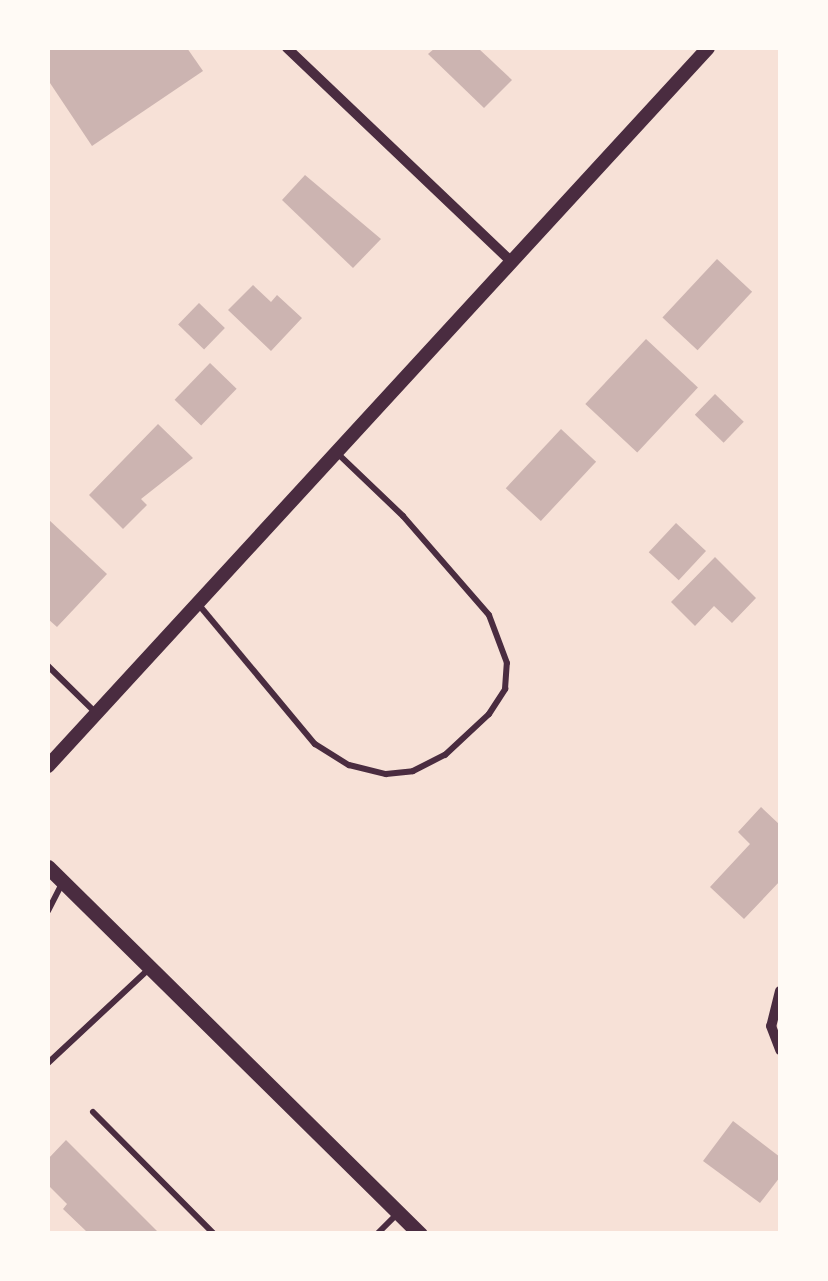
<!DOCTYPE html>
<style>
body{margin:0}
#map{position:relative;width:828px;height:1281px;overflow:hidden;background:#f7e1d7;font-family:"Titillium Web",sans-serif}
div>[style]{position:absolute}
.building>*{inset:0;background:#ccb4b1;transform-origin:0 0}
.service>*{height:6px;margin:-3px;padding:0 3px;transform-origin:3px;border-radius:3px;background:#4a2c40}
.minor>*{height:10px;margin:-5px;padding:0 5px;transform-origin:5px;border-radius:5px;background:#4a2c40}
.tertiary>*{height:14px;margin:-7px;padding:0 7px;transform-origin:7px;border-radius:7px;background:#4a2c40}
.secondary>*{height:15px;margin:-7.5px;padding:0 7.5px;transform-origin:7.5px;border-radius:7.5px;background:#4a2c40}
span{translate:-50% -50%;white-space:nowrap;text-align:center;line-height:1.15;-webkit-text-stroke:8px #fffaf5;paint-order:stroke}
.frame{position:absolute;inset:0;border:50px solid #fffaf5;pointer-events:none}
</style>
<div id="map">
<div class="building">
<i style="clip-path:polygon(48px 48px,187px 48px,203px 71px,92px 146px,48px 80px)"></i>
<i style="clip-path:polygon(435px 48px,478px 48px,512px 80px,484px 108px,428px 54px)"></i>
<i style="clip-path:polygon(305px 175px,381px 239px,353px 268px,282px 200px)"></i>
<i style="left:717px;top:259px;width:48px;height:80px;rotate:43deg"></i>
<i style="clip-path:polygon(253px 285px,271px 302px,277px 295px,302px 318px,271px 351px,228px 310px)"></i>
<i style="left:199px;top:303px;width:36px;height:30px;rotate:44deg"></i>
<i style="left:646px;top:339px;width:71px;height:89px;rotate:43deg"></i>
<i style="left:210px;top:363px;width:37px;height:51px;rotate:44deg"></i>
<i style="left:715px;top:394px;width:40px;height:29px;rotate:44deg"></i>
<i style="clip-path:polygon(158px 424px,193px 458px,141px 499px,147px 505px,123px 529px,89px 495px)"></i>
<i style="left:561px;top:429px;width:48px;height:81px;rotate:43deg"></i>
<i style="clip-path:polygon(48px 519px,107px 574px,57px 627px,48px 619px)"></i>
<i style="left:676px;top:523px;width:41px;height:40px;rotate:43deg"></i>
<i style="clip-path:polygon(715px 557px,756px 598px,732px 623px,714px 606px,695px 626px,671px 602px)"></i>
<i style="clip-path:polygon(761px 807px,780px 825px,780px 881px,744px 919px,710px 887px,750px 844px,738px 832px)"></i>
<i style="clip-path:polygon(733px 1121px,780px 1157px,780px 1177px,760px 1203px,703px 1161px)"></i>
<i style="clip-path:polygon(66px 1140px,160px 1234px,86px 1231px,63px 1209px,67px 1204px,48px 1185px,48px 1159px)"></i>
</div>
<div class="service">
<i style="left:199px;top:605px;width:181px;rotate:50.2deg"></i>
<i style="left:315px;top:744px;width:40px;rotate:32deg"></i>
<i style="left:349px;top:765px;width:38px;rotate:14deg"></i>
<i style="left:386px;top:774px;width:27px;rotate:-6deg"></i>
<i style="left:413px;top:771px;width:36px;rotate:-27deg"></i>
<i style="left:445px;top:755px;width:60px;rotate:-43deg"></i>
<i style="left:489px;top:714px;width:30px;rotate:-57deg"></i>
<i style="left:505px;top:689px;width:26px;rotate:-86deg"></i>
<i style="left:507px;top:663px;width:51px;rotate:-110.6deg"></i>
<i style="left:489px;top:615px;width:131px;rotate:-131deg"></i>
<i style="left:403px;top:516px;width:91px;rotate:-136.3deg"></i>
<i style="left:48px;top:666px;width:67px;rotate:44.4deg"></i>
<i style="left:48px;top:911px;width:31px;rotate:-63deg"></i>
<i style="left:48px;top:1063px;width:139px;rotate:-43deg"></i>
<i style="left:93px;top:1112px;width:172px;rotate:45.2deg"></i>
<i style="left:377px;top:1234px;width:30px;rotate:-45deg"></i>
</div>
<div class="minor">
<i style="left:287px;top:48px;width:309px;rotate:43.6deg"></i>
<i style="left:780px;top:991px;width:36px;rotate:104deg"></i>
<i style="left:771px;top:1026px;width:26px;rotate:69deg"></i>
</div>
<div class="tertiary">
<i style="left:48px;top:766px;width:975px;rotate:-47.41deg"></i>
</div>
<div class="secondary">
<i style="left:48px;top:867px;width:523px;rotate:44.61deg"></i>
</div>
<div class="frame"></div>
</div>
